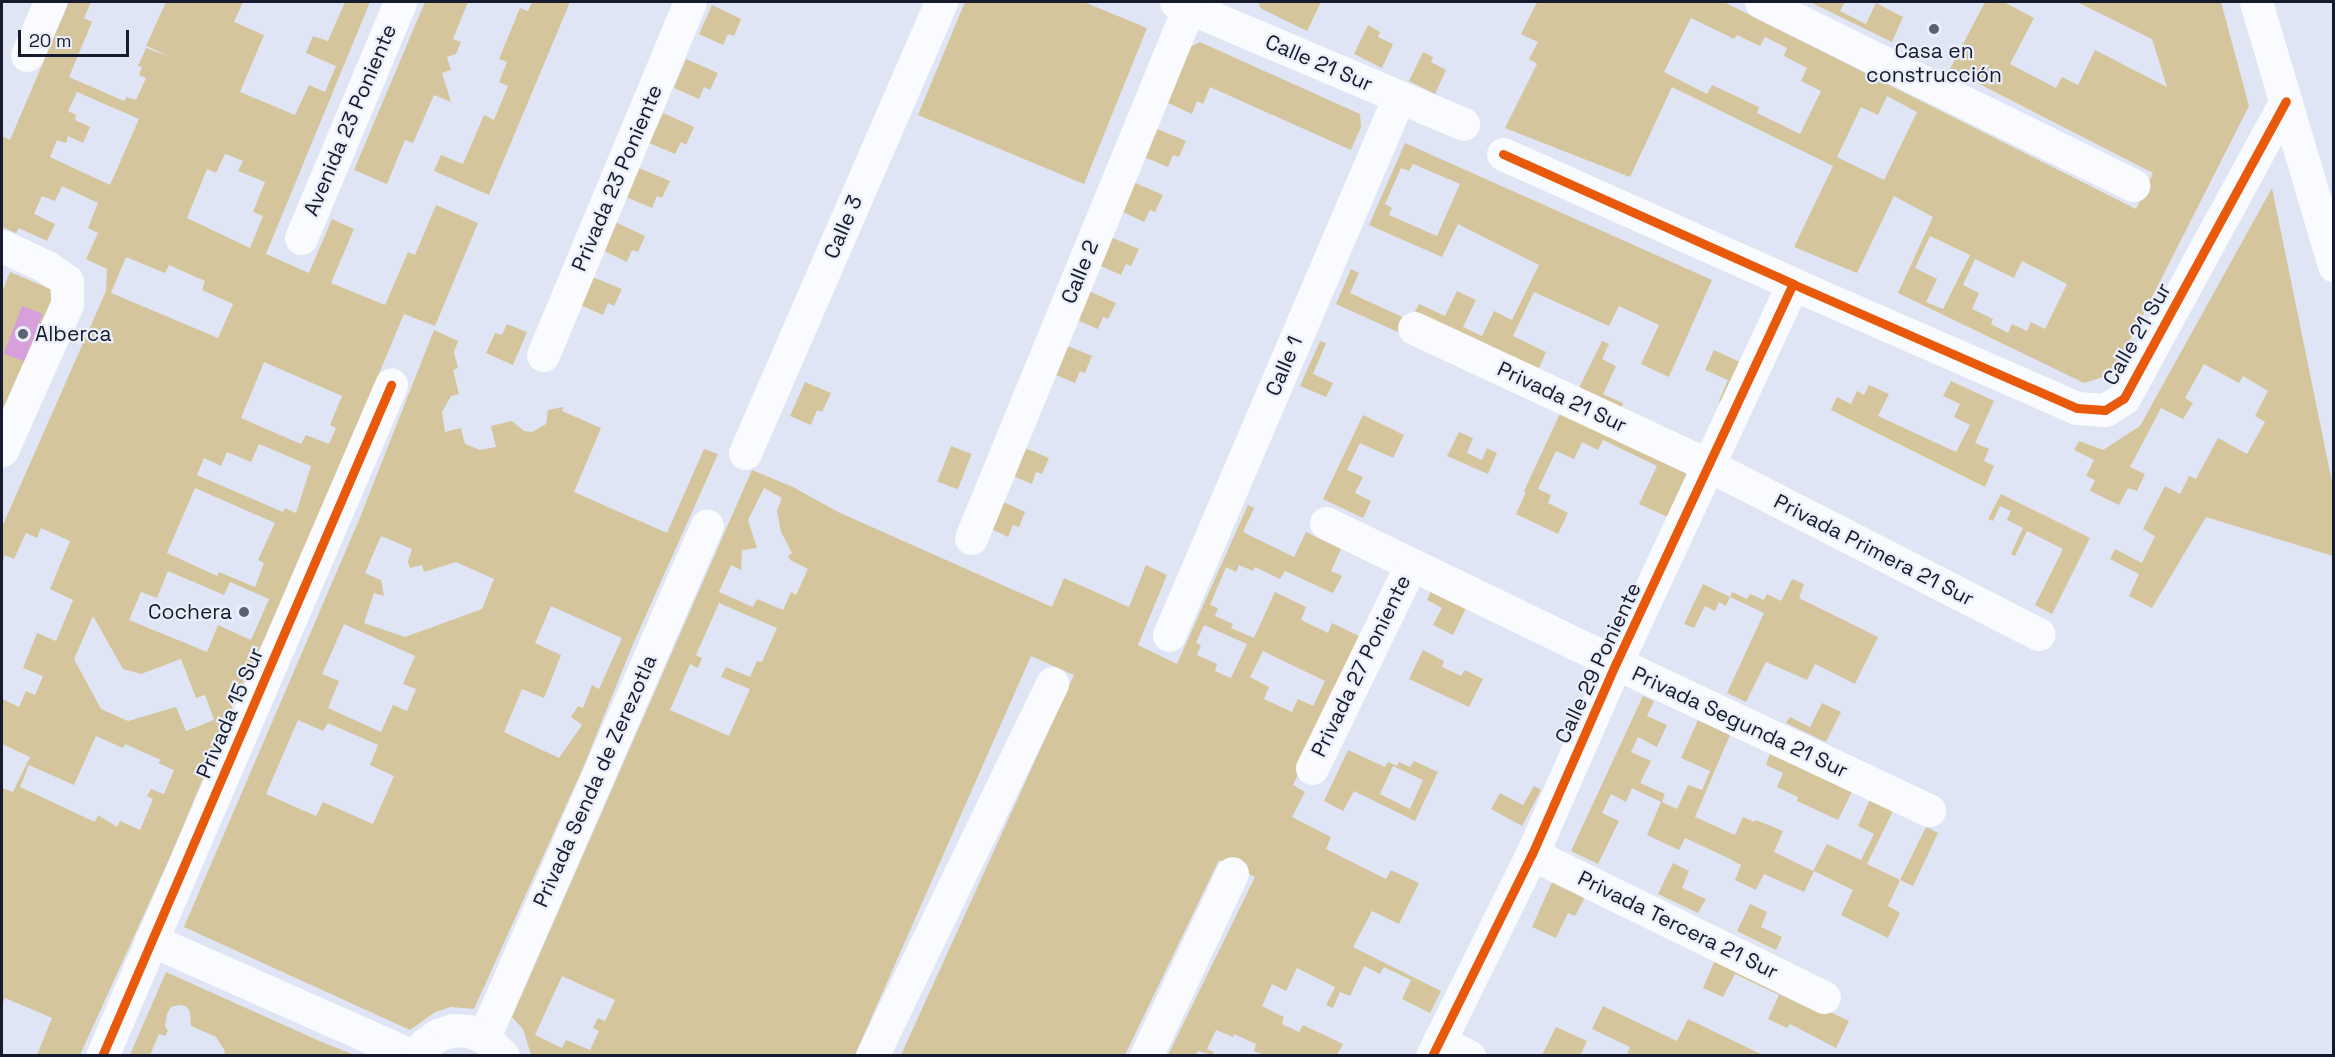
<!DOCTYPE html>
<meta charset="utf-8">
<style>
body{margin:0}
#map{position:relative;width:2335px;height:1057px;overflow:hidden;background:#dfe5f5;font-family:"Space Grotesk",sans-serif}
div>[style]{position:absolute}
.green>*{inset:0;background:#d5c59c;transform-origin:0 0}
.water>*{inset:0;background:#d79fdc;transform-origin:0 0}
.minor>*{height:33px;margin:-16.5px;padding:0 16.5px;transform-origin:16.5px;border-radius:16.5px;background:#fafbfe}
.major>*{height:33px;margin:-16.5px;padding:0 16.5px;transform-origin:16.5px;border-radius:16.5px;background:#fafbfe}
.cycleway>*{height:9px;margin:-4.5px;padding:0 4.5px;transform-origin:4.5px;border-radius:4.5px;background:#e8590c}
.dots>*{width:16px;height:16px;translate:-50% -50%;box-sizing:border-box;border:3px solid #eaeef8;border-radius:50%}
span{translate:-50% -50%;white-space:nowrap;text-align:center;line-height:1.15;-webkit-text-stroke:4.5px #eaeef8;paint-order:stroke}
.poi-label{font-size:21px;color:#151b2d}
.left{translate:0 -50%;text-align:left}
.right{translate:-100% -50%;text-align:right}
.street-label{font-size:21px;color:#151b2d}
.frame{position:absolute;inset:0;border:3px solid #151b2d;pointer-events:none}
.scale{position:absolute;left:18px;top:30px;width:111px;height:27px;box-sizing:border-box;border:3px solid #151b2d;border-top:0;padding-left:8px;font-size:18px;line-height:21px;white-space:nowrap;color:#151b2d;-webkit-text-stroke:4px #eaeef8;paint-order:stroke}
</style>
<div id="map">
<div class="green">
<i style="clip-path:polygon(evenodd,69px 2px,91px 2px,84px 18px,92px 22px,69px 77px,124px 101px,127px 97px,136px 100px,146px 78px,139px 75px,142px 67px,138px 66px,146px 48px,172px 57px,146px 46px,166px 2px,243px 2px,234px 22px,264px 35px,240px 92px,295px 115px,309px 85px,325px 92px,336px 66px,306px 53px,313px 36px,328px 41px,345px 2px,370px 2px,266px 254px,309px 273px,332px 219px,338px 222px,354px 229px,331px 283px,385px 305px,408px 252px,415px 255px,436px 205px,478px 223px,435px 326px,404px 314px,282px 605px,245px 678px,171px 855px,80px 1055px,37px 1055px,52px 1018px,5px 998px,2px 1005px,2px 788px,13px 792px,30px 757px,2px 744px,2px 699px,19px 707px,26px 691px,35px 695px,43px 676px,23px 668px,37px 633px,56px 641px,73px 600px,50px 589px,70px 541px,41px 528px,37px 538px,26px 533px,14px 559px,5px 555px,2px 563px,2px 527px,106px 291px,107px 269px,86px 259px,98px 233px,88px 228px,98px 203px,62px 186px,55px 201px,42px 196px,34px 214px,55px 224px,47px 241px,19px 228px,16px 233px,2px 227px,2px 136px,10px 140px,69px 2px,77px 92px,139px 119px,110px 185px,50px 157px,57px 140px,66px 143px,68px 136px,83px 143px,90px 127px,75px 120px,76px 115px,68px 111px,77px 92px,69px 2px,225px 154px,243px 161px,238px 171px,265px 182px,253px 212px,263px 216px,250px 248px,187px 218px,207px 169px,216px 173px,225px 154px,69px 2px,126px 257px,165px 273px,169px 265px,205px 281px,202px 290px,233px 304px,218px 338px,111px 293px,126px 257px,69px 2px,264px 362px,342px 396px,330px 425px,336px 428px,329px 444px,306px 435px,301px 444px,241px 418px,264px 362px,69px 2px,259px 444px,311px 466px,296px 513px,285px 508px,283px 512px,197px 475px,204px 458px,221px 466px,227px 452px,251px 462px,259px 444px,69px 2px,195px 488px,275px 523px,258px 560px,264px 563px,255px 587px,219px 572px,217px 576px,167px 553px,195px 488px,69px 2px,168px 571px,224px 595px,230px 582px,269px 599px,251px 640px,218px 625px,207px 652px,129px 620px,141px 592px,157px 598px,168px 571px,69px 2px,93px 616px,123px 669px,141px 674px,181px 659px,196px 698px,205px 695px,214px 720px,186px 731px,176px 707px,128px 721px,101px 709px,74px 659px,93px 616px,69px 2px,96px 736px,123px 748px,125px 744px,161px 760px,158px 763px,174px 770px,164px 794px,151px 789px,147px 796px,153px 799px,140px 830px,120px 821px,117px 827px,98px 815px,95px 822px,20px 787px,29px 765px,74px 785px,96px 736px)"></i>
<i style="clip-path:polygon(425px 2px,468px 2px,453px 39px,461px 42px,456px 54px,447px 57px,451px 70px,442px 73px,451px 102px,434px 95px,413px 143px,405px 140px,387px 184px,354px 170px)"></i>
<i style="clip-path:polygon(532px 2px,570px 2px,489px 195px,434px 171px,441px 155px,463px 164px,484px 115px,494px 120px,508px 86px,499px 82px,507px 62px,499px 59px,520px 8px,528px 11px)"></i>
<i style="clip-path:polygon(965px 2px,1084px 2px,1147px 28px,1084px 184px,918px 115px)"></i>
<i style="clip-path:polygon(1259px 2px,1321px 2px,1307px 31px,1260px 8px)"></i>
<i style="clip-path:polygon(evenodd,1537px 2px,1724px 2px,2136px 209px,2153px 173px,1950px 69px,1985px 2px,2004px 2px,2034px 18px,2010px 64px,2056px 88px,2062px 77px,2078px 85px,2095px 50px,2167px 87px,2152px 39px,2077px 2px,2221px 2px,2249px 106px,2113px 374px,2084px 383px,1898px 293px,1933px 217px,1894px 196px,1857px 273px,1794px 247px,1833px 166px,1672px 87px,1630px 177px,1505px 128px,1537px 64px,1529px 59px,1538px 42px,1521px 34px,1537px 2px,1691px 18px,1734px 39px,1737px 35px,1760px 46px,1765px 37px,1787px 48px,1784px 56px,1807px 68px,1801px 81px,1821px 91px,1800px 134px,1757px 113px,1759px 107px,1712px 85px,1707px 94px,1664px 72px,1691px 18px,1537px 2px,1887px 96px,1917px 112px,1884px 180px,1837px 157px,1861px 107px,1878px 115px,1887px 96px,1537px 2px,1930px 236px,1970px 255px,1943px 309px,1926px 302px,1937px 279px,1915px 268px,1930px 236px,1537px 2px,1975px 259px,2014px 278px,2022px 261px,2067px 284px,2045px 329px,2031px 322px,2027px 331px,2012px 324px,2008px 333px,1991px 324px,1993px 319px,1972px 309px,1979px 293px,1963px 285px,1975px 259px)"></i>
<i style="clip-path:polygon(1810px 2px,1845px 2px,1840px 11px,1866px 24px,1876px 3px,1903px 17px,1892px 42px)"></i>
<i style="clip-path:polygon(712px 5px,741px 19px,734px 36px,728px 34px,723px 45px,699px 34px)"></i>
<i style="clip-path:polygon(1368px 25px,1380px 32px,1378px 37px,1393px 44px,1382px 68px,1354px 54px)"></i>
<i style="clip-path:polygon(1200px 42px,1360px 114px,1361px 127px,1351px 150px,1210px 87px,1203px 104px,1197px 101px,1192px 114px,1166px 102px,1190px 47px)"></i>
<i style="clip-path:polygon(1423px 52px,1433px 57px,1431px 62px,1446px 70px,1435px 94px,1409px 81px)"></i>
<i style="clip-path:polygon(686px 59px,718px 73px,710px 90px,704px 87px,699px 99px,674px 88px)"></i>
<i style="clip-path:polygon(663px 113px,694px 127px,686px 145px,681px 142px,675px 154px,649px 143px)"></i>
<i style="clip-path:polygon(1155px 128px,1186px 141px,1179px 157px,1173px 155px,1168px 167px,1142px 156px)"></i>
<i style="clip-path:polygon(evenodd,1405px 143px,1712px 280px,1669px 377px,1641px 364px,1659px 325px,1619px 306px,1609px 326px,1534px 292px,1513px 336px,1546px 352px,1538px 370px,1415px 312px,1419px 304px,1445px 316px,1457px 291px,1476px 300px,1463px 327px,1482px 336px,1494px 311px,1512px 320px,1539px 265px,1458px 224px,1442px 257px,1369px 225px,1405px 143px,1413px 164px,1460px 184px,1437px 236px,1389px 215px,1392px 208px,1385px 204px,1401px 168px,1409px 171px,1413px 164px)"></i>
<i style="clip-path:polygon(639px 168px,670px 181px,662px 198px,657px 196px,652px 208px,626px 197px)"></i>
<i style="clip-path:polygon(1131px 181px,1163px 195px,1155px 212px,1150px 210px,1144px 222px,1119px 210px)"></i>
<i style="clip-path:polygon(2272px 188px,2333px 487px,2333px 556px,2206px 517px,2152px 608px,2129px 596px,2139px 574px,2110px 559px,2115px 549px,2142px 563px,2155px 536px,2143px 529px,2165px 486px,2180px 494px,2189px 476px,2196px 479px,2218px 438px,2247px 454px,2265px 422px,2255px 416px,2268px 391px,2243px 376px,2239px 383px,2204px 364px,2185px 398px,2193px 403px,2183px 419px,2161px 408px,2130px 467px,2145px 474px,2137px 491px,2128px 488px,2119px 505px,2090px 491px,2095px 480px,2086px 476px,2094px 460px,2074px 450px,2079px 441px,2103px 450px,2140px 426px)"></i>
<i style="clip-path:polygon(615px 222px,645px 236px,638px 252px,632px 250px,627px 262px,602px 250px)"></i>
<i style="clip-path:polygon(1108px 236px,1139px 249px,1131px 266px,1126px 264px,1121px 275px,1096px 264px)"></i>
<i style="clip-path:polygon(1351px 269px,1359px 273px,1350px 293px,1411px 321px,1400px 333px,1336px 304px)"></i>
<i style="clip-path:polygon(10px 272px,50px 289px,52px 303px,2px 424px,2px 292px)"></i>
<i style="clip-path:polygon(590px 276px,622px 289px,614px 306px,608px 303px,603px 315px,578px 304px)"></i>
<i style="clip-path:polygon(1084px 289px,1116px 303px,1108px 319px,1103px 317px,1098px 329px,1072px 318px)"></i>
<i style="clip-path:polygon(507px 324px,527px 332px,513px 365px,486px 353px,495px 333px,502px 335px)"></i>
<i style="clip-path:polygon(evenodd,434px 330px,458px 341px,454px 352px,458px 368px,453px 370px,459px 394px,451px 396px,442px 412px,445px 432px,461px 428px,465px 444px,480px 450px,496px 447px,491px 426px,512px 421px,524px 431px,532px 432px,546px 424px,548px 410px,564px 407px,562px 411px,601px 428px,574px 492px,667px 533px,704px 449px,718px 454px,633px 644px,583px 768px,474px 1009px,451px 1007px,435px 1012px,410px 1030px,184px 927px,359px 520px,434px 330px,381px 536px,412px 549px,408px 561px,410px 568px,422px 565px,424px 572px,456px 562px,494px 579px,482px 609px,405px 637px,364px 623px,374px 593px,384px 596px,381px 580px,365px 573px,381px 536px,434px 330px,551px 606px,622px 638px,599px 689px,592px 685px,583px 708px,578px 706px,571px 717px,582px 725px,559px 758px,504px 732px,522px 689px,544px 698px,561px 655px,535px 643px,551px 606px,434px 330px,344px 624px,415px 656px,403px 684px,416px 689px,407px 711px,393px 705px,381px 732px,328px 708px,339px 681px,322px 674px,344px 624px,434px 330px,298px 720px,323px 731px,328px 723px,378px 745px,370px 765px,394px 776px,373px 824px,323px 802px,316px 816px,266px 794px,298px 720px)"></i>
<i style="clip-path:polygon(1320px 341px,1326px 343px,1313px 374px,1333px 383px,1326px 397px,1300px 386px)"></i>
<i style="clip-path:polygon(1602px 341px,1609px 344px,1602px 359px,1616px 366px,1603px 394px,1623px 403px,1621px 408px,1579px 388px)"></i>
<i style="clip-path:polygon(1061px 343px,1092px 356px,1085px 373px,1080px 371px,1075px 383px,1049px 372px)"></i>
<i style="clip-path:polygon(1714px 350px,1742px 363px,1724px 403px,1719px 401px,1728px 380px,1705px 370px)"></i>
<i style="clip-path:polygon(1951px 381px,1994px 401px,1975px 443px,1989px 449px,1984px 461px,1994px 466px,1985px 487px,1831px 410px,1837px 397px,1851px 404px,1857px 391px,1864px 395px,1869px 385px,1889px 394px,1878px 416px,1956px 452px,1970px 425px,1954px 417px,1960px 404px,1943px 396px)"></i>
<i style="clip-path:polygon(805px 382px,831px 393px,822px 412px,817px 410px,811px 425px,790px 416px)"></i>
<i style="clip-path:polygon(1563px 407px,1689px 469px,1668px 517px,1639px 504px,1657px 466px,1603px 440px,1598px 450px,1582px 442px,1574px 459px,1556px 451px,1538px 489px,1551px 495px,1548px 503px,1568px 513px,1558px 534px,1516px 514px,1526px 492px,1524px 491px)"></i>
<i style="clip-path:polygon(1363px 415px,1404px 435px,1393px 458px,1360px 443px,1347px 470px,1363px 477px,1355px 493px,1371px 501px,1363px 518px,1323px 499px)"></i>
<i style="clip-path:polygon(1459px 432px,1473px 438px,1467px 453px,1482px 460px,1487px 448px,1497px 453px,1488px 474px,1447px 456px)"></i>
<i style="clip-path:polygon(1018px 445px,1049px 458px,1042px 474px,1036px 472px,1032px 484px,1006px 473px)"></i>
<i style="left:951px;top:446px;width:22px;height:38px;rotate:21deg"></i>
<i style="clip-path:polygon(evenodd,752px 470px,793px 487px,838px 512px,1052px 607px,1064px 578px,1129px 607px,1146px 565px,1167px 575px,1138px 645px,1177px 664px,1248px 505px,1254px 508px,1243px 532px,1294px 557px,1306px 532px,1341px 549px,1331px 571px,1342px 576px,1333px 593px,1285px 571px,1280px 579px,1255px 567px,1253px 571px,1239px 565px,1236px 572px,1226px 567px,1210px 605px,1218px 608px,1215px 616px,1233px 624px,1231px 628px,1254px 638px,1275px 592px,1306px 607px,1301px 620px,1328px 633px,1332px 623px,1363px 638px,1293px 785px,1305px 792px,1292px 817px,1331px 837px,1326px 849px,1386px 879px,1391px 870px,1419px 883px,1399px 924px,1372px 911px,1353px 947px,1441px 991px,1430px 1013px,1402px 999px,1411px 980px,1384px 967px,1380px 974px,1364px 966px,1350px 996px,1340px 992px,1333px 1008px,1326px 1005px,1335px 987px,1297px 968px,1286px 991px,1272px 984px,1262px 1006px,1284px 1017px,1282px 1024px,1299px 1032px,1303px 1025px,1343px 1044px,1337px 1055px,1264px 1055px,1254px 1051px,1256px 1044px,1234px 1034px,1233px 1037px,1216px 1030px,1207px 1049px,1214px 1052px,1212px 1055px,1198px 1051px,1195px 1055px,1168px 1055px,1255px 877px,1219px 860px,1125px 1055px,901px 1055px,1074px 675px,1031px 656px,855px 1055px,531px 1055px,523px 1029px,512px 1017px,752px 470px,764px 488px,782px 498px,777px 511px,781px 532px,792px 553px,788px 556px,790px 560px,808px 569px,796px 595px,791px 592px,783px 610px,757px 599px,753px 607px,719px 592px,731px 565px,741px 570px,742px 550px,757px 548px,748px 520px,764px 488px,752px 470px,719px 603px,777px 628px,762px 662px,757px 661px,750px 677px,726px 667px,721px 677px,750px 689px,729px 736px,670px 710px,690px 664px,698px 668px,702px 658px,696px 655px,719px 603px,752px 470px,1204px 625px,1247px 644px,1231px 678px,1215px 671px,1217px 664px,1197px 655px,1201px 645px,1196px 643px,1204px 625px,752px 470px,1263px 651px,1325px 681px,1313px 706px,1298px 699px,1292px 712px,1264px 699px,1269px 687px,1250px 677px,1263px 651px,752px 470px,562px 976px,615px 1000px,605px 1021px,598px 1018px,593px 1028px,599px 1031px,590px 1050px,566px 1040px,562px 1048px,535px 1035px,562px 976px)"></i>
<i style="clip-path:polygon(2001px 494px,2090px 538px,2052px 614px,2035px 605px,2063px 549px,2027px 531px,2015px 556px,2011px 554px,2023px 528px,2007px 520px,2011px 511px,2000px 506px,1993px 521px,1988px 519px)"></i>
<i style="clip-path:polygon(995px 498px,1025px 512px,1019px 527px,1013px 525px,1008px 537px,983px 525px)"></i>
<i style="clip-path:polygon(1792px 579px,1804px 584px,1799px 598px,1878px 637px,1855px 684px,1815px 664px,1807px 680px,1766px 662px,1746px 702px,1727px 693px,1764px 613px,1730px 597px,1726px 606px,1719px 602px,1715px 611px,1705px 606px,1694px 628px,1684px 624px,1703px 584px,1730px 597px,1732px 592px,1747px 599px,1750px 594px,1764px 600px,1767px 594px,1781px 601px)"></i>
<i style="clip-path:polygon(1432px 589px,1467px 606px,1453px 635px,1433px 625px,1442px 608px,1427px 600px)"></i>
<i style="clip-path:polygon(1423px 650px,1444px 661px,1442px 667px,1461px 676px,1465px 670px,1483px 679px,1469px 707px,1409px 679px)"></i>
<i style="clip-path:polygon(1643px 696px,1654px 701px,1647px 716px,1667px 725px,1657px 747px,1638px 737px,1631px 752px,1651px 761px,1640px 783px,1665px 794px,1662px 802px,1677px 809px,1688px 785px,1702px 790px,1710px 771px,1681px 758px,1698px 720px,1730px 735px,1695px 817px,1735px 835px,1743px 817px,1754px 822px,1756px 820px,1783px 831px,1774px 852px,1813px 871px,1827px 844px,1861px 860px,1874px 834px,1858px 826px,1871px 797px,1894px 809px,1867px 864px,1900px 880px,1926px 827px,1938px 833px,1913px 886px,1900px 880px,1888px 906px,1900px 913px,1888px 938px,1841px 915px,1853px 890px,1814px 871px,1804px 892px,1764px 874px,1756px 890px,1735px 880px,1741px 865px,1726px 857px,1685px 838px,1679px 850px,1647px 835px,1661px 802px,1632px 788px,1626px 802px,1611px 794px,1602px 813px,1619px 821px,1598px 864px,1571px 851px)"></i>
<i style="clip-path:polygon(1822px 703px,1841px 712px,1826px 742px,1786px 723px,1790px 717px,1810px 727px)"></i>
<i style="clip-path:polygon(evenodd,1348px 750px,1385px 767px,1388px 762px,1397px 766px,1399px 762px,1410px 767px,1414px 761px,1438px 772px,1415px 821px,1354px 791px,1343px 811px,1324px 801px,1348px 750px,1393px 766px,1423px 780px,1410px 809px,1380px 794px,1393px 766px)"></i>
<i style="clip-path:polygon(1770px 753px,1854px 788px,1838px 820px,1797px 801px,1798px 797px,1777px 787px,1783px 773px,1766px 765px)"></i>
<i style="clip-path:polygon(1534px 786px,1541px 790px,1522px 826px,1491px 809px,1500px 793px,1523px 805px)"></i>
<i style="clip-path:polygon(1673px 863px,1689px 871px,1682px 888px,1706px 899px,1698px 913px,1658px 894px)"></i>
<i style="clip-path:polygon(1553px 880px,1585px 897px,1575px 916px,1568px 913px,1556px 938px,1532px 927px)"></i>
<i style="clip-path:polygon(1750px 904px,1767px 912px,1761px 927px,1782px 937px,1776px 950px,1737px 931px)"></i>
<i style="clip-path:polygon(1716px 958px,1849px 1021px,1836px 1048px,1790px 1024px,1787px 1028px,1768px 1019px,1779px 995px,1735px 974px,1723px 997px,1703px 988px)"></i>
<i style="clip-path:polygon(166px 972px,324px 1043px,355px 1055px,224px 1055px,225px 1051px,216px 1037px,191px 1026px,190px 1012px,186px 1006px,179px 1005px,171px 1007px,167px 1014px,165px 1026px,168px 1031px,165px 1036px,159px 1034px,150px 1055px,130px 1055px)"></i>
<i style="clip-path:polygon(1603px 1006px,1677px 1041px,1688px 1019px,1763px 1055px,1627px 1055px,1630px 1047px,1592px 1029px)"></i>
<i style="clip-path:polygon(1556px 1027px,1587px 1041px,1581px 1054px,1583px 1055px,1542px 1055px)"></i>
</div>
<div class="water">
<i style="left:22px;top:306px;width:22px;height:51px;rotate:21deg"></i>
</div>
<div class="minor">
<i style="left:1176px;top:2px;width:312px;rotate:23deg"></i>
<i style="left:1761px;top:2px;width:415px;rotate:26.2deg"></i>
<i style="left:27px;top:55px;width:58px;rotate:-66.5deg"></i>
<i style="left:1503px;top:154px;width:318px;rotate:24.1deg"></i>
<i style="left:1793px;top:284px;width:310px;rotate:23.6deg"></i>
<i style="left:2077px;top:408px;width:28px;rotate:4deg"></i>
<i style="left:2105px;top:410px;width:22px;rotate:-32deg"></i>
<i style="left:2124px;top:398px;width:338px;rotate:-61.4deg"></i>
<i style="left:301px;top:238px;width:256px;rotate:-67.2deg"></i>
<i style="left:2px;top:246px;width:50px;rotate:25deg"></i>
<i style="left:47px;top:267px;width:24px;rotate:35deg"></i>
<i style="left:67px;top:281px;width:23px;rotate:90deg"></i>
<i style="left:67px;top:304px;width:160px;rotate:114deg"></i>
<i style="left:1414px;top:328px;width:327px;rotate:25deg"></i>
<i style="left:1710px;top:466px;width:369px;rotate:27.1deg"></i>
<i style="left:543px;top:355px;width:382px;rotate:-67.4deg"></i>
<i style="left:745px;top:453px;width:492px;rotate:-66.5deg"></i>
<i style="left:1326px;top:523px;width:322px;rotate:25.8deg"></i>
<i style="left:1616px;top:663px;width:346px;rotate:25.2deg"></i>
<i style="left:971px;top:538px;width:574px;rotate:-67.68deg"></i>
<i style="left:1169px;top:635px;width:585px;rotate:-66.85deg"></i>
<i style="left:1312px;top:768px;width:226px;rotate:-64deg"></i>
<i style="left:1532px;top:854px;width:325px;rotate:26.1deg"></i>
<i style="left:151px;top:940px;width:287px;rotate:23.9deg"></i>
<i style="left:484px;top:1037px;width:558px;rotate:-66.46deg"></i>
<i style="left:1439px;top:1041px;width:34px;rotate:27deg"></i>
<i style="left:102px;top:1056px;width:731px;rotate:-66.7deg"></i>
<i style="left:416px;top:1056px;width:15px;rotate:-53deg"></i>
<i style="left:425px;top:1044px;width:16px;rotate:-35deg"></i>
<i style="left:438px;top:1035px;width:16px;rotate:-18deg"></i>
<i style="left:453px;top:1030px;width:16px;rotate:4deg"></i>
<i style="left:469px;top:1031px;width:16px;rotate:22deg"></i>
<i style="left:484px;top:1037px;width:27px;rotate:45deg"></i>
<i style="left:872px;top:1056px;width:414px;rotate:-64.2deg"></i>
<i style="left:1146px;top:1056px;width:202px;rotate:-64.8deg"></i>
<i style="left:1432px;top:1056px;width:225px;rotate:-63.7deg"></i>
<i style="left:1532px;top:854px;width:209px;rotate:-66.3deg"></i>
<i style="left:1616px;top:663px;width:418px;rotate:-65deg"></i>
</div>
<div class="major">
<i style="left:2256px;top:2px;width:275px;rotate:73.5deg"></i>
</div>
<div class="cycleway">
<i style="left:1503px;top:154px;width:318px;rotate:24.1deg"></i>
<i style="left:1793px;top:284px;width:310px;rotate:23.6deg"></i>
<i style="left:2077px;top:408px;width:28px;rotate:4deg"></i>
<i style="left:2105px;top:410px;width:22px;rotate:-32deg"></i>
<i style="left:2124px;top:398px;width:338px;rotate:-61.4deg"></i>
<i style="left:102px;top:1056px;width:731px;rotate:-66.7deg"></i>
<i style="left:1432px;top:1056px;width:225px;rotate:-63.7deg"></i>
<i style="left:1532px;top:854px;width:209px;rotate:-66.3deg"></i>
<i style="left:1616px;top:663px;width:418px;rotate:-65deg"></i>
</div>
<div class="dots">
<i style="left:1934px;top:29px;background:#5c6273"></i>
<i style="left:23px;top:334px;background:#5c6273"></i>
<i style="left:244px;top:612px;background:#5c6273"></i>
</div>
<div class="poi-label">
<span style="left:1934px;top:63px">Casa en<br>construcción</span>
<span class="left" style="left:35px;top:334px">Alberca</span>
<span class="right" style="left:232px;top:612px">Cochera</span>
</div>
<div class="street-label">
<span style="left:1319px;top:63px;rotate:23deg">Calle 21 Sur</span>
<span style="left:350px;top:120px;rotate:-67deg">Avenida 23 Poniente</span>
<span style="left:617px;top:178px;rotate:-67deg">Privada 23 Poniente</span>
<span style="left:843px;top:227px;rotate:-67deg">Calle 3</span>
<span style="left:1080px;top:272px;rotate:-68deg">Calle 2</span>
<span style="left:2137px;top:334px;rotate:-60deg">Calle 21 Sur</span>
<span style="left:1284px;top:366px;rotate:-67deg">Calle 1</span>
<span style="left:1562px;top:397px;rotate:25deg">Privada 21 Sur</span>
<span style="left:1874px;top:550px;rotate:27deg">Privada Primera 21 Sur</span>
<span style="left:1598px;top:663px;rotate:-65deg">Calle 29 Poniente</span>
<span style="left:1361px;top:666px;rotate:-64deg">Privada 27 Poniente</span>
<span style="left:230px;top:713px;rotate:-67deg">Privada 15 Sur</span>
<span style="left:1740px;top:722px;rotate:25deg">Privada Segunda 21 Sur</span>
<span style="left:595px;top:781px;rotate:-66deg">Privada Senda de Zerezotla</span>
<span style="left:1678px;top:925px;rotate:26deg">Privada Tercera 21 Sur</span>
</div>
<div class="frame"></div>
<div class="scale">20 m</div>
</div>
